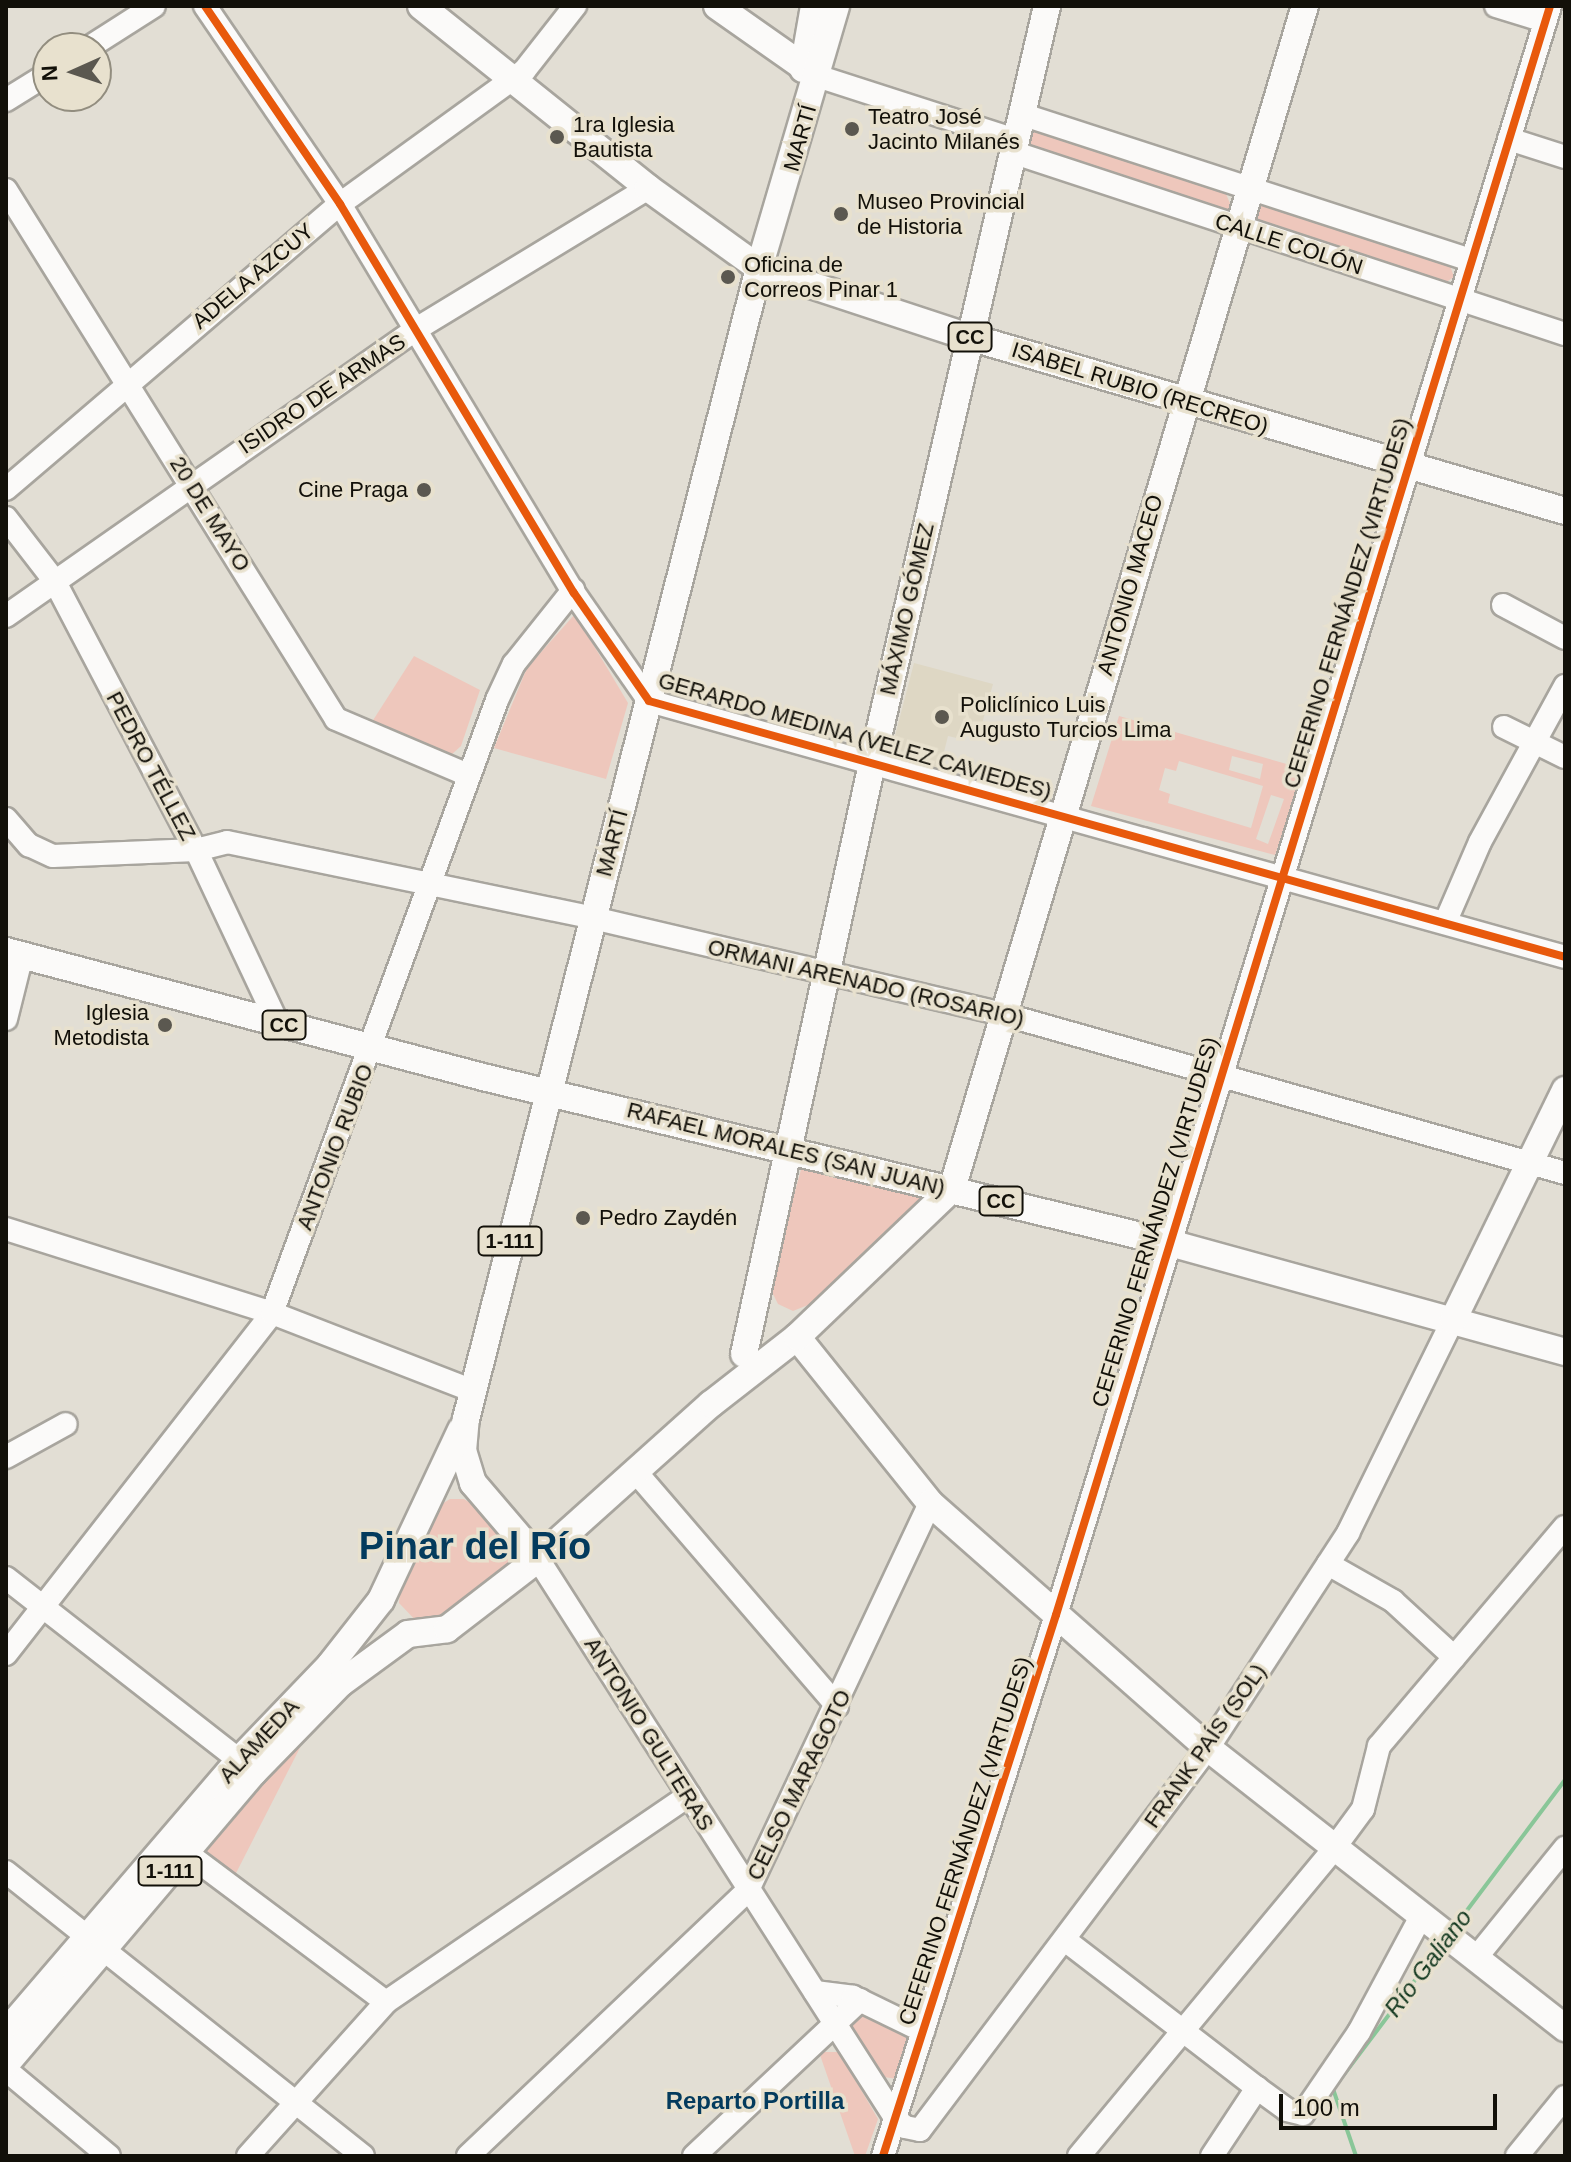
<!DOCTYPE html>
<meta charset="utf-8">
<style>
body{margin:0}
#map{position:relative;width:1571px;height:2162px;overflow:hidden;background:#e2ded4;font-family:Arial,sans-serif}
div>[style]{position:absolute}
.built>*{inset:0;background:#ded7c4}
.green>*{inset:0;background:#eec7bc}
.stream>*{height:4px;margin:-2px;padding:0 2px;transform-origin:2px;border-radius:2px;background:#89c698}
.roads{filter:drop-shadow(2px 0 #a8a59e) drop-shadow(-2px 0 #a8a59e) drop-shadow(0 2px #a8a59e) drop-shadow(0 -2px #a8a59e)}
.minor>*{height:22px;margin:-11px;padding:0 11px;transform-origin:11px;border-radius:11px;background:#fbfaf9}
.major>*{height:26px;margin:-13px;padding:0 13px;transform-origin:13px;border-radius:13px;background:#fbfaf9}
.cycleway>*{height:8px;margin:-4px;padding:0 4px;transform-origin:4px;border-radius:4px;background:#e8590c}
.dots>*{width:22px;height:22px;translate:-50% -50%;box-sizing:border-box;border:4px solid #e8e1ce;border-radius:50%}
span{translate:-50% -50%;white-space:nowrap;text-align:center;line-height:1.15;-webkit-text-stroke:7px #e8e1ce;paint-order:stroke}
.shield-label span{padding:2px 6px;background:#e8e1ce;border:2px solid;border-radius:6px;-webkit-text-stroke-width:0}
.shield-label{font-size:20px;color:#121009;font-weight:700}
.poi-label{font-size:22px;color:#121009}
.left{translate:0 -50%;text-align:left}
.right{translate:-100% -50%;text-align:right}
.street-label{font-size:22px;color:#121009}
.water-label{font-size:24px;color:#143920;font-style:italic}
.neighbourhood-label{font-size:24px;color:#043b5d;font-weight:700}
.town-label{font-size:38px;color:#043b5d;font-weight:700}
.frame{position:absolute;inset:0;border:8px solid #121009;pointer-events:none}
.north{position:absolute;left:32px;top:32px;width:80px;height:80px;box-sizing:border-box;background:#e8e1ce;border:2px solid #928d7f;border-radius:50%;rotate:267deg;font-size:22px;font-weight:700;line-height:32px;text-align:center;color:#121009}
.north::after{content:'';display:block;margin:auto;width:28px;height:36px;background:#5b5850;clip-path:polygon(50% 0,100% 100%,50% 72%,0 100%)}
.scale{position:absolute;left:1279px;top:2094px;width:218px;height:36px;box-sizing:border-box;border:4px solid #121009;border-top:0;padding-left:10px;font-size:24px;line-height:28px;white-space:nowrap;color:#121009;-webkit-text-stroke:6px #e8e1ce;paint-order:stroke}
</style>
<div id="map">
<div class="built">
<i style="clip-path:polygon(914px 663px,993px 684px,979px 735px,964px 730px,961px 739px,948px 736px,939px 772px,889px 759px)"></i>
</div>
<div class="green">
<i style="clip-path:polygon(1034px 128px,1224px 189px,1231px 206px,1227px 211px,1031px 150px,1027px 142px)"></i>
<i style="clip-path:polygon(1259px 201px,1448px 260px,1454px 277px,1440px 286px,1258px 224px,1251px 217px)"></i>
<i style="clip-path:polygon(575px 614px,628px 703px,606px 779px,494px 748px,527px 668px)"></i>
<i style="clip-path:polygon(414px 656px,480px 690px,461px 746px,450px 756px,370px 725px)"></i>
<i style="clip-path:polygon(evenodd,1119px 716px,1304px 769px,1275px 855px,1091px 806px,1119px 716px,1232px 756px,1263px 764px,1260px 779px,1229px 770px,1232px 756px,1119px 716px,1179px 761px,1263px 786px,1251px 828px,1168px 803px,1170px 794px,1159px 790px,1165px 768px,1176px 771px,1179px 761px,1119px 716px,1271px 795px,1284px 799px,1268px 844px,1256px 839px,1271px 795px)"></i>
<i style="clip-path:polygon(802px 1166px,926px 1198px,813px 1303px,793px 1311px,778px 1304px,769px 1286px)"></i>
<i style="clip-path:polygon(450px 1499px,464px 1499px,489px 1515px,519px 1557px,516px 1567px,431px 1628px,421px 1626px,399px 1603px,400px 1591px,437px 1507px)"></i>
<i style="clip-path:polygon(308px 1732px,234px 1877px,205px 1853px,202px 1840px)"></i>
<i style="clip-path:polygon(858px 2009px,913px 2038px,897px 2079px,884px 2077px,842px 2024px)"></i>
<i style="clip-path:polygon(819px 2052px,839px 2052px,878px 2119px,865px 2156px,855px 2156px)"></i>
</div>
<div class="stream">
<i style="left:1453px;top:1929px;width:186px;rotate:-53.1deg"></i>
<i style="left:1356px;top:2156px;width:71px;rotate:-108.9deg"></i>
<i style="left:1333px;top:2089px;width:183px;rotate:-53deg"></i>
</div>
<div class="roads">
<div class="minor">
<i style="left:205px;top:6px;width:240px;rotate:55.7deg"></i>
<i style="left:340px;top:204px;width:454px;rotate:59deg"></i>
<i style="left:574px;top:593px;width:131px;rotate:55.2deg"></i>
<i style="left:649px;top:701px;width:951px;rotate:15.61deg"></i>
<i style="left:1496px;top:6px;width:51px;rotate:17deg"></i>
<i style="left:88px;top:48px;width:78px;rotate:-32.5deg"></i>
<i style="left:817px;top:76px;width:208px;rotate:17.9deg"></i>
<i style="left:6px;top:100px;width:49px;rotate:-31.8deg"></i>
<i style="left:1021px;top:114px;width:473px;rotate:18deg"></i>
<i style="left:1509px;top:139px;width:59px;rotate:17.8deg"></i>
<i style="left:1012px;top:152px;width:582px;rotate:18.22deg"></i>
<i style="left:6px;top:190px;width:623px;rotate:58.04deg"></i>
<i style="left:336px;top:719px;width:143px;rotate:23deg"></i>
<i style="left:6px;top:489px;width:439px;rotate:-40.5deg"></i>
<i style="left:340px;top:204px;width:227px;rotate:-35.9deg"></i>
<i style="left:524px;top:71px;width:83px;rotate:-51.9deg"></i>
<i style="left:6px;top:518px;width:78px;rotate:52.3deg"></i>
<i style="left:54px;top:580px;width:305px;rotate:62.3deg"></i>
<i style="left:196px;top:850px;width:192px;rotate:64.8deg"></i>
<i style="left:1503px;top:605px;width:70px;rotate:28deg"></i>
<i style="left:6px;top:616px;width:503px;rotate:-34.95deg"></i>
<i style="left:418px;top:328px;width:269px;rotate:-31.3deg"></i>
<i style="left:1504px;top:727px;width:68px;rotate:26.2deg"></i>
<i style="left:6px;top:819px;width:35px;rotate:49deg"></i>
<i style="left:29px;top:845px;width:26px;rotate:25deg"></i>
<i style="left:53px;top:856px;width:143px;rotate:-2.4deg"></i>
<i style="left:196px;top:850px;width:32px;rotate:-14deg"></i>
<i style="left:227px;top:842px;width:374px;rotate:11.7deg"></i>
<i style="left:593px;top:918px;width:424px;rotate:13.2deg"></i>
<i style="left:1006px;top:1015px;width:581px;rotate:15.78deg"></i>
<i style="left:1445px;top:923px;width:88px;rotate:-66.6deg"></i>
<i style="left:1480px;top:842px;width:178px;rotate:-61.4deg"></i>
<i style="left:6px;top:1019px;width:66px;rotate:-76deg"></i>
<i style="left:6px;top:1229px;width:279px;rotate:17.5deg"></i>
<i style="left:272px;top:1313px;width:216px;rotate:21.2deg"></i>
<i style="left:6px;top:1457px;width:68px;rotate:-28.8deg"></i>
<i style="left:635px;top:1471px;width:310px;rotate:49.3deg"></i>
<i style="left:538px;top:1559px;width:665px;rotate:57.41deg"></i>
<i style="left:896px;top:2119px;width:12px;rotate:42deg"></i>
<i style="left:905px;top:2127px;width:15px;rotate:11deg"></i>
<i style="left:920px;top:2130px;width:478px;rotate:-53deg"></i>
<i style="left:1208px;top:1748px;width:257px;rotate:-56.9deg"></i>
<i style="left:1348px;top:1533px;width:237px;rotate:-63.8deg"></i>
<i style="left:1328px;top:1564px;width:75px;rotate:29.6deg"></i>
<i style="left:1393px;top:1601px;width:83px;rotate:42.6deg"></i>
<i style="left:6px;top:1578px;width:313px;rotate:38deg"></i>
<i style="left:6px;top:1654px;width:432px;rotate:-52deg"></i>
<i style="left:272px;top:1313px;width:653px;rotate:-69.84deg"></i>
<i style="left:497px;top:700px;width:40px;rotate:-65deg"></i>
<i style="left:514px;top:664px;width:95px;rotate:-51.4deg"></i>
<i style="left:172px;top:1842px;width:267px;rotate:36.8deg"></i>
<i style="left:6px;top:1872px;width:456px;rotate:38.5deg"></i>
<i style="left:1065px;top:1940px;width:242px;rotate:37.6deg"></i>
<i style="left:1257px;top:2088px;width:37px;rotate:36deg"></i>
<i style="left:1287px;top:2110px;width:16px;rotate:14deg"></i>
<i style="left:1303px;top:2114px;width:99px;rotate:-55.7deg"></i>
<i style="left:1359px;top:2032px;width:129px;rotate:-61.8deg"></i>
<i style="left:1475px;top:1959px;width:143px;rotate:-51deg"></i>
<i style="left:815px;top:1992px;width:38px;rotate:7deg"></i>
<i style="left:853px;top:1997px;width:78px;rotate:25.9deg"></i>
<i style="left:6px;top:2070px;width:134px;rotate:39.9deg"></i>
<i style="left:248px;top:2156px;width:207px;rotate:-48.1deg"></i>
<i style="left:386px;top:2002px;width:367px;rotate:-34.3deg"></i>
<i style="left:468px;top:2156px;width:386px;rotate:-43.5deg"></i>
<i style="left:748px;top:1890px;width:428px;rotate:-64.8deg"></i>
<i style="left:694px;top:2156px;width:228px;rotate:-43.2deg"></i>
<i style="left:883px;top:2156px;width:568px;rotate:-72.27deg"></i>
<i style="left:1056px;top:1615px;width:1683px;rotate:-72.93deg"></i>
<i style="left:1079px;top:2156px;width:396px;rotate:-50.3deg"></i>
<i style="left:1332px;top:1851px;width:52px;rotate:-53.6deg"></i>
<i style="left:1363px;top:1809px;width:65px;rotate:-75.7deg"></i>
<i style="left:1379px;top:1746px;width:287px;rotate:-49.7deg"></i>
<i style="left:1212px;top:2156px;width:82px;rotate:-56.5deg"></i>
<i style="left:1517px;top:2156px;width:76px;rotate:-50.9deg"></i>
</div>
<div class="major">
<i style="left:421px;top:6px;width:291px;rotate:38.7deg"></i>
<i style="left:648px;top:188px;width:137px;rotate:35.8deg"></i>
<i style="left:759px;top:268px;width:221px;rotate:18.2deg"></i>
<i style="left:969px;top:337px;width:621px;rotate:16.27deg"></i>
<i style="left:717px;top:6px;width:120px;rotate:35.1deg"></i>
<i style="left:803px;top:69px;width:64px;rotate:-80.1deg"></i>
<i style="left:6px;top:951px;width:497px;rotate:14.8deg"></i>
<i style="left:487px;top:1078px;width:699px;rotate:13.58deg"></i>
<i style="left:1166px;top:1242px;width:414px;rotate:15.4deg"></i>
<i style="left:1453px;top:1320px;width:256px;rotate:-64deg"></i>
<i style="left:797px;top:1337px;width:213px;rotate:51.3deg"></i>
<i style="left:930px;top:1503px;width:371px;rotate:41.4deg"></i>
<i style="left:1208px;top:1748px;width:454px;rotate:38.1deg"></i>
<i style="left:744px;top:1354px;width:609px;rotate:-77.77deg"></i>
<i style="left:873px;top:759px;width:773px;rotate:-76.99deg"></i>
<i style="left:538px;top:1559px;width:100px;rotate:-130.5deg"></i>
<i style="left:473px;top:1483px;width:34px;rotate:-107deg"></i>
<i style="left:463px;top:1451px;width:32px;rotate:-85deg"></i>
<i style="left:466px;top:1419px;width:1188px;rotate:-75.72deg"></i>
<i style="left:759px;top:268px;width:273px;rotate:-73.6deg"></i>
<i style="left:6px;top:2032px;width:360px;rotate:-49.4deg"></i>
<i style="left:240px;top:1759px;width:130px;rotate:-46.2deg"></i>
<i style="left:330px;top:1665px;width:83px;rotate:-51.9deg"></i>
<i style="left:381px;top:1600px;width:188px;rotate:-64.8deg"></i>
<i style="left:6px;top:2064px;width:383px;rotate:-49.7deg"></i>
<i style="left:254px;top:1772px;width:124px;rotate:-45.7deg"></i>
<i style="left:341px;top:1683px;width:83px;rotate:-36.2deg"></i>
<i style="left:408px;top:1634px;width:39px;rotate:-7deg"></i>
<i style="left:447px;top:1629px;width:115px;rotate:-37.6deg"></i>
<i style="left:538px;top:1559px;width:232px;rotate:-41.9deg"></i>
<i style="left:711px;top:1404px;width:109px;rotate:-37.9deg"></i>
<i style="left:797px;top:1337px;width:214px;rotate:-43.7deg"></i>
<i style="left:952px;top:1189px;width:1235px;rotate:-73.39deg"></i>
</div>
</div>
<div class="cycleway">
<i style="left:205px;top:6px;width:240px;rotate:55.7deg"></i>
<i style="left:340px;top:204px;width:454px;rotate:59deg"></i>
<i style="left:574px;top:593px;width:131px;rotate:55.2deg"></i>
<i style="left:649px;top:701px;width:951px;rotate:15.61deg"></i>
<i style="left:883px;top:2156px;width:568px;rotate:-72.27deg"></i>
<i style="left:1056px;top:1615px;width:1683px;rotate:-72.93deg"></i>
</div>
<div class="dots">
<i style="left:852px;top:129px;background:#5b5850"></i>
<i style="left:557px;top:137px;background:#5b5850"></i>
<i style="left:841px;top:214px;background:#5b5850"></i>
<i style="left:728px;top:277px;background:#5b5850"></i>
<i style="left:424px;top:490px;background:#5b5850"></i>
<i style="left:942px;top:717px;background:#5b5850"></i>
<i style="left:165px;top:1025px;background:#5b5850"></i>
<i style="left:583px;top:1218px;background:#5b5850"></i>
</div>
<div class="shield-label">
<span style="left:970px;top:337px">CC</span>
<span style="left:284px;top:1025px">CC</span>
<span style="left:1001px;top:1201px">CC</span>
<span style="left:510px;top:1241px">1-111</span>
<span style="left:170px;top:1871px">1-111</span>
</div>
<div class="poi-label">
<span class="left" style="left:868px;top:129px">Teatro José<br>Jacinto Milanés</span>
<span class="left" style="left:573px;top:137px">1ra Iglesia<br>Bautista</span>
<span class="left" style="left:857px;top:214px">Museo Provincial<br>de Historia</span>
<span class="left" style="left:744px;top:277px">Oficina de<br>Correos Pinar 1</span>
<span class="right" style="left:408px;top:490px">Cine Praga</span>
<span class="left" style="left:960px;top:717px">Policlínico Luis<br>Augusto Turcios Lima</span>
<span class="right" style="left:149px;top:1025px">Iglesia<br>Metodista</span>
<span class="left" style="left:599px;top:1218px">Pedro Zaydén</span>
</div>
<div class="street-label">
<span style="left:800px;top:138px;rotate:-74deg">MARTÍ</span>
<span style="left:1289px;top:244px;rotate:18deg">CALLE COLÓN</span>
<span style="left:253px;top:276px;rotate:-40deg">ADELA AZCUY</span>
<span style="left:1140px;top:388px;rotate:17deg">ISABEL RUBIO (RECREO)</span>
<span style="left:322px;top:394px;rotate:-34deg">ISIDRO DE ARMAS</span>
<span style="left:210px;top:514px;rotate:58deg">20 DE MAYO</span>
<span style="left:1130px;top:585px;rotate:-74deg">ANTONIO MACEO</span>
<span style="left:1347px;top:603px;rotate:-73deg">CEFERINO FERNÁNDEZ (VIRTUDES)</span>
<span style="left:907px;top:609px;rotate:-77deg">MÁXIMO GÓMEZ</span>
<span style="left:855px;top:736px;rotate:16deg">GERARDO MEDINA (VELEZ CAVIEDES)</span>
<span style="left:151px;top:766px;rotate:62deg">PEDRO TÉLLEZ</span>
<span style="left:612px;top:843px;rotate:-75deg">MARTÍ</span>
<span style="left:866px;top:983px;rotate:13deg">ORMANI ARENADO (ROSARIO)</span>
<span style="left:335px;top:1147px;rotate:-69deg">ANTONIO RUBIO</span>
<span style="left:786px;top:1149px;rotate:14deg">RAFAEL MORALES (SAN JUAN)</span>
<span style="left:1155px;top:1222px;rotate:-73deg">CEFERINO FERNÁNDEZ (VIRTUDES)</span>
<span style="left:649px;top:1734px;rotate:58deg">ANTONIO GULTERAS</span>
<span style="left:259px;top:1741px;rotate:-47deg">ALAMEDA</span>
<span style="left:1205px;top:1746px;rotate:-55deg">FRANK PAÍS (SOL)</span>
<span style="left:799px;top:1785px;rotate:-64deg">CELSO MARAGOTO</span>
<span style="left:965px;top:1841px;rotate:-72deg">CEFERINO FERNÁNDEZ (VIRTUDES)</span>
</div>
<div class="water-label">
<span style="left:1428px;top:1963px;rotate:-53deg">Río Galiano</span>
</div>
<div class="neighbourhood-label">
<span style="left:755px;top:2101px">Reparto Portilla</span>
</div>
<div class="town-label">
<span style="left:475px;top:1547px">Pinar del Río</span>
</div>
<div class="frame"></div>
<div class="north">N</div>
<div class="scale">100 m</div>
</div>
